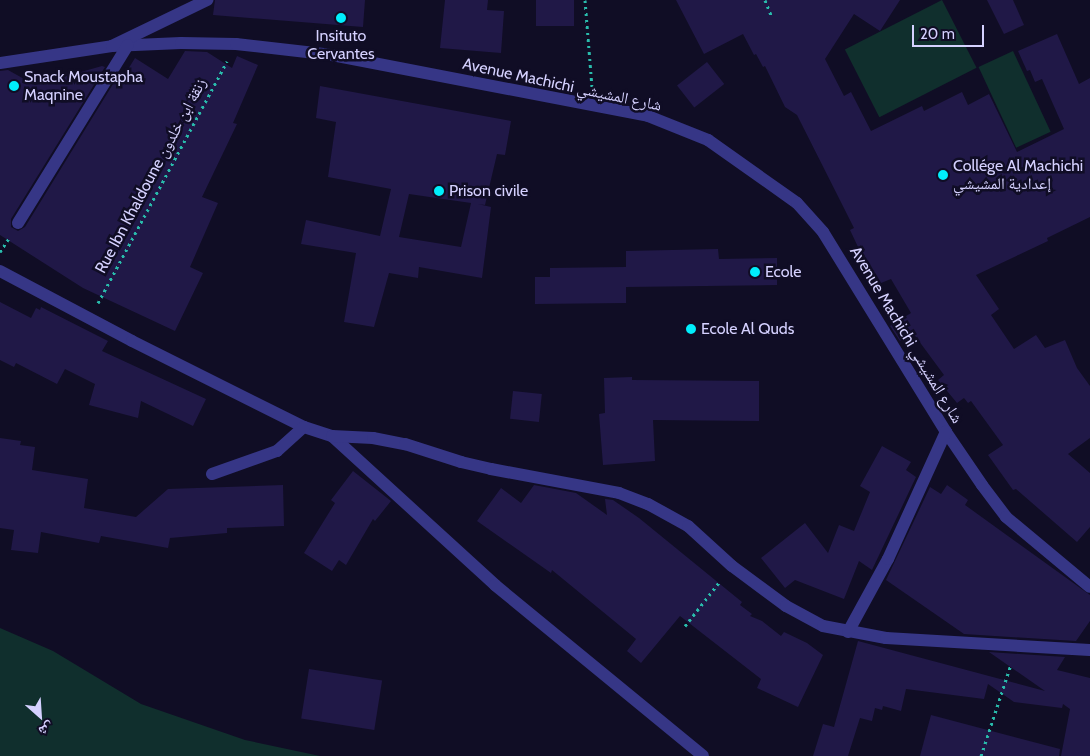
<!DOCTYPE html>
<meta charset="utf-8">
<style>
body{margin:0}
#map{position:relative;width:1090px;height:756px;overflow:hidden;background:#100d25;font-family:Cabin,"Noto Naskh Arabic",sans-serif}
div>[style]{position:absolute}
.green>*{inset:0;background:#102f2d;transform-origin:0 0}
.building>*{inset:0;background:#201847;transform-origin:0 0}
.path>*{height:3px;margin-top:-1.5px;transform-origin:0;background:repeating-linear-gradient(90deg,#29bcac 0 2.5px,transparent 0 6.5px)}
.minor>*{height:12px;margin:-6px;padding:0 6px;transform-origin:6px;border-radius:6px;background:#363686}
.dots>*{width:14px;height:14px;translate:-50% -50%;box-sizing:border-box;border:2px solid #100d25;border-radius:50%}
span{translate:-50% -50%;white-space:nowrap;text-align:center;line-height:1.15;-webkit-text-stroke:5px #100d25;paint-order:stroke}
.poi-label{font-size:16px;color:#d5d1ff}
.left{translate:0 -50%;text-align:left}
.street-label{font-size:16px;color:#d5d1ff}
.north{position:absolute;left:15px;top:691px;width:50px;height:50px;-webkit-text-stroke:4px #100d25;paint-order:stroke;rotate:154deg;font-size:14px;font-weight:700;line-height:20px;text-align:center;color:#d5d1ff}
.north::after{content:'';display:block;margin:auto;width:18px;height:22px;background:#d5d1ff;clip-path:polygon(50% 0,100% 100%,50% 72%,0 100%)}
.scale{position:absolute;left:912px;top:25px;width:72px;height:22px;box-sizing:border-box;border:2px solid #d5d1ff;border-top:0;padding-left:6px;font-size:15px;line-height:18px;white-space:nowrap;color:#d5d1ff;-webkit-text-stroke:4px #100d25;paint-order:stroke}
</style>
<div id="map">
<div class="green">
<i style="left:942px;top:0;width:76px;height:109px;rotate:63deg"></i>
<i style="left:1013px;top:51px;width:89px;height:38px;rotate:65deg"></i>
<i style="clip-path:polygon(0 628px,53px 651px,141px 704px,245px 740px,320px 756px,0 756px)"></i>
</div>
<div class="building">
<i style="clip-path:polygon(215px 0,365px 0,363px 27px,213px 15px)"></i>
<i style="clip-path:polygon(445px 0,488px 0,487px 10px,504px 11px,501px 53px,440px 48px)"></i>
<i style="left:536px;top:0;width:38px;height:26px"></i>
<i style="clip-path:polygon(676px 0,900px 0,880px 31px,854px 14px,825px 59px,844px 96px,851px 92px,871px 131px,922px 106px,924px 111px,962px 92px,968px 105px,989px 94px,1017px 152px,1064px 129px,1042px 79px,1035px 82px,1030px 70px,1027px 71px,1018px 51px,1057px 34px,1079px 84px,1090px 78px,1090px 217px,1047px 238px,1048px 241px,976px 275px,999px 309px,991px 315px,1014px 349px,1036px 335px,1045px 348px,1065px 340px,1077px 368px,1090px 386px,1090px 438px,1068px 454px,1090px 473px,1090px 527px,1077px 542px,1016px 489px,1013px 490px,988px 455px,1003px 445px,971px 401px,968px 403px,964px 398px,957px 403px,938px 380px,944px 375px,913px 333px,900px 341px,890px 326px,911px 313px,891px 279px,876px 285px,850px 230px,854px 228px,797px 115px,785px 107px,765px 66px,763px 67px,756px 54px,754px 55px,743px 34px,704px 54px)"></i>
<i style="clip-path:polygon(987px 0,1013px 0,1024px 25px,1004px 34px)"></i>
<i style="clip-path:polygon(185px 51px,207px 52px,232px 68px,237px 56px,258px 65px,233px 123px,237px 124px,202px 197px,218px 203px,190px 267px,203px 273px,175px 331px,83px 288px,0 235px,0 71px,8px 70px,35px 85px,102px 66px,105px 67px,11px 219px,11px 227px,18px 231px,25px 227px,118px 76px,122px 79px,135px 58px,168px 79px)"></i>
<i style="left:707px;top:62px;width:28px;height:38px;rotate:52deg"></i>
<i style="clip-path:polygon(evenodd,320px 86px,511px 121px,505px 155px,497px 154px,485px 205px,478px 204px,491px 207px,482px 278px,419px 267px,418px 278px,389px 273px,374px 327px,344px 322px,356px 253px,301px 244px,306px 220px,380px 236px,391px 189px,328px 177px,336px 122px,316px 118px,320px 86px,409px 194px,471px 203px,461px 247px,399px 237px,409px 194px)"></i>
<i style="clip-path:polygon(718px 249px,719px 259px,777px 258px,777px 285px,626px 287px,626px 303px,535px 304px,535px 277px,550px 277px,550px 268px,626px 267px,626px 251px)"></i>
<i style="clip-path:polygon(0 302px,31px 318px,36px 308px,40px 310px,41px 307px,108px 341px,102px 351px,206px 399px,193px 426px,141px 401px,138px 418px,89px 405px,95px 384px,65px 369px,57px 384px,16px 363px,14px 367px,0 360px)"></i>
<i style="clip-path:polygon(632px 377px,632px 380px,759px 381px,759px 421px,653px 420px,655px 461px,603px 465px,599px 414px,605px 413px,604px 378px)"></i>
<i style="left:513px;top:391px;width:29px;height:28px;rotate:6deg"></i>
<i style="clip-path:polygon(0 438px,21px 441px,20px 445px,35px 447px,32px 470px,88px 479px,84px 508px,136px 517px,168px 489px,283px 485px,284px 526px,227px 528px,227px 533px,170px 538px,168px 548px,101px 536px,99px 543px,41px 532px,38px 553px,11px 550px,14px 530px,0 528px)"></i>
<i style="clip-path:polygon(882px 446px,911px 462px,906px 470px,916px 477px,872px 570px,859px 561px,844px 599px,795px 580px,785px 588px,761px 558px,805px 523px,828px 553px,839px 525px,854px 531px,870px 492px,860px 486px)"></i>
<i style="clip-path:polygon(353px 471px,391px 501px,375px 521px,373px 519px,346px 565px,339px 560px,332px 571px,304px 553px,335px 503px,331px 500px)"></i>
<i style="clip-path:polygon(534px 485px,576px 493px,607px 515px,605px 499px,613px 500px,639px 518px,742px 602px,740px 605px,752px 614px,750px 616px,762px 621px,781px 636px,784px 632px,807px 643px,823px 655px,798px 707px,757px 688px,761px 679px,680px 616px,641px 663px,627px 651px,636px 639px,552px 570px,551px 573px,477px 521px,501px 488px,521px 503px)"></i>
<i style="clip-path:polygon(947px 485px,968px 500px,965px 505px,1090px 595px,1090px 621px,1076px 641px,964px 634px,886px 580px,930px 487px,941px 494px)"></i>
<i style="clip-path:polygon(858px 641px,1045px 691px,989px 652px,1065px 657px,1057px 670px,1090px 678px,1090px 756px,1061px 756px,1070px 709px,1063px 704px,1062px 708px,1014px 702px,988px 684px,984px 699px,906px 689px,901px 711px,883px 706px,882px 710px,875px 708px,872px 721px,860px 718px,848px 756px,813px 756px,823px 724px,834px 727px)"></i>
<i style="left:309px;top:669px;width:74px;height:50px;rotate:9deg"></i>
<i style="clip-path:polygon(931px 715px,1060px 749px,1059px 756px,920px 756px)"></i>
</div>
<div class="path">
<i style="left:585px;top:0;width:87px;rotate:85.4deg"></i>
<i style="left:765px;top:0;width:16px;rotate:68deg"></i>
<i style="left:0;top:252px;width:17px;rotate:-57deg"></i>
<i style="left:98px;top:303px;width:274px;rotate:-61.9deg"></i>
<i style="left:685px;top:626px;width:58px;rotate:-52deg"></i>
<i style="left:981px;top:756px;width:97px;rotate:-71.9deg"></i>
</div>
<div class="minor">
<i style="left:112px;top:46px;width:69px;rotate:-2.5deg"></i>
<i style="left:181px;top:43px;width:55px;rotate:1deg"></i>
<i style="left:236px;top:44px;width:97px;rotate:6.5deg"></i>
<i style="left:332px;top:55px;width:322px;rotate:10.9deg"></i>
<i style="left:648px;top:116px;width:65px;rotate:21.8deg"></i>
<i style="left:708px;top:140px;width:109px;rotate:35.3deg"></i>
<i style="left:797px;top:203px;width:39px;rotate:48deg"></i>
<i style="left:823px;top:232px;width:235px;rotate:58.4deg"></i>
<i style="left:946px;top:432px;width:64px;rotate:55.8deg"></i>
<i style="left:982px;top:485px;width:40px;rotate:53deg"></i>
<i style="left:1006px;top:517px;width:109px;rotate:39.8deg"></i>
<i style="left:0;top:63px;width:113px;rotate:-8.6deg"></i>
<i style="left:112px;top:46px;width:106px;rotate:-25.8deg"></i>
<i style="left:18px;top:223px;width:209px;rotate:-58.3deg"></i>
<i style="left:0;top:271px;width:149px;rotate:27.9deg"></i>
<i style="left:132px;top:341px;width:192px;rotate:26.6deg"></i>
<i style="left:304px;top:427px;width:29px;rotate:18deg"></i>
<i style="left:332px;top:436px;width:221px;rotate:42.4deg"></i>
<i style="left:495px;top:585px;width:269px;rotate:39.4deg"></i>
<i style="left:332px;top:436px;width:41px;rotate:2.8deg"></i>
<i style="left:373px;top:438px;width:33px;rotate:11deg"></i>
<i style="left:405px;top:444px;width:59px;rotate:17.8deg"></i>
<i style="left:461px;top:462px;width:31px;rotate:13deg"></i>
<i style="left:491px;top:469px;width:130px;rotate:10.6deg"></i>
<i style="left:619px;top:493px;width:31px;rotate:21deg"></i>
<i style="left:648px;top:504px;width:46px;rotate:28.8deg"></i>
<i style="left:688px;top:526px;width:59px;rotate:42.3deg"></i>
<i style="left:732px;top:566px;width:67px;rotate:36.5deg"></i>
<i style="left:786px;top:606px;width:42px;rotate:28.4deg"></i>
<i style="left:823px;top:626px;width:64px;rotate:10.8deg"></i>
<i style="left:886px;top:638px;width:204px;rotate:3.4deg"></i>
<i style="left:212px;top:474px;width:69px;rotate:-19.5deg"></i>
<i style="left:277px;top:451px;width:36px;rotate:-42deg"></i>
<i style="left:848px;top:632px;width:83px;rotate:-61.3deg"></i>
<i style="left:888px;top:559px;width:140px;rotate:-65.5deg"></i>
</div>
<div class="dots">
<i style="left:341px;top:18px;background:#00eefc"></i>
<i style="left:14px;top:86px;background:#00eefc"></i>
<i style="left:943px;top:175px;background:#00eefc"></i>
<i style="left:439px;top:191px;background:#00eefc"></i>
<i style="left:755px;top:272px;background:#00eefc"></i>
<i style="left:691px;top:329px;background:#00eefc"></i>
</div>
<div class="poi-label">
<span style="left:341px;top:45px">Insituto<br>Cervantes</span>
<span class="left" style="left:24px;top:86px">Snack Moustapha<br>Maqnine</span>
<span class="left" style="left:953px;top:175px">Collége Al Machichi<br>إعدادية المشيشي</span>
<span class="left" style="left:449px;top:191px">Prison civile</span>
<span class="left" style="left:765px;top:272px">Ecole</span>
<span class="left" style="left:701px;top:329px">Ecole Al Quds</span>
</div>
<div class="street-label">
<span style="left:562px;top:85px;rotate:12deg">Avenue Machichi شارع المشيشي</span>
<span style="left:151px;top:176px;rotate:-62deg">Rue Ibn Khaldoune زنقة ابن خلدون</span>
<span style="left:906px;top:335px;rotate:59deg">Avenue Machichi شارع المشيشي</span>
</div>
<div class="north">ش</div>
<div class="scale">20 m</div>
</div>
